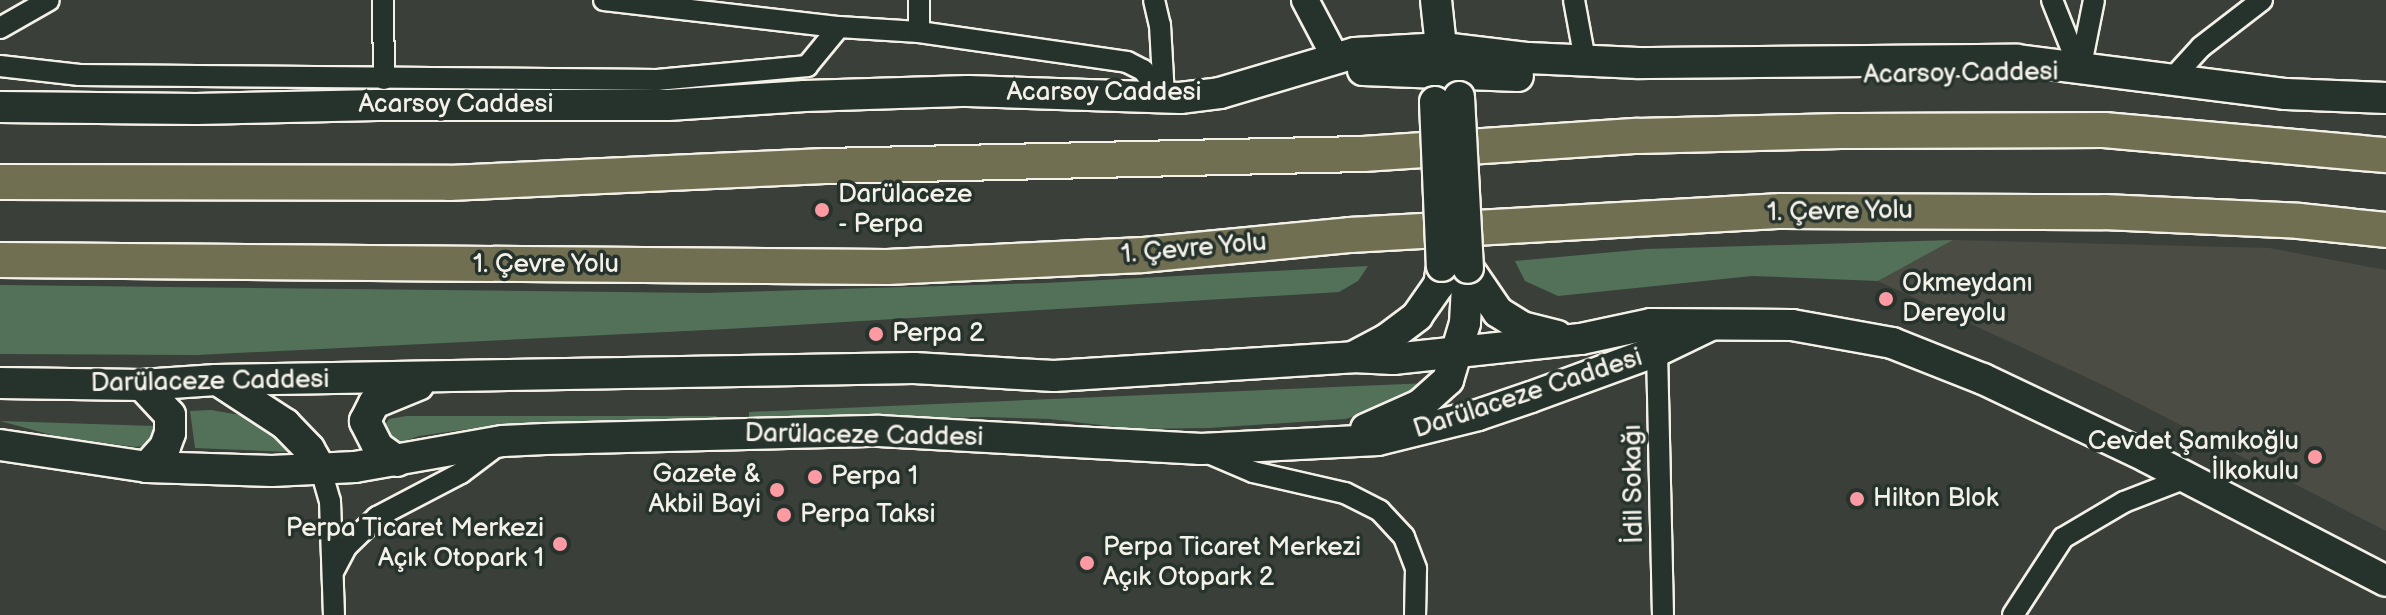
<!DOCTYPE html>
<meta charset="utf-8">
<style>
body{margin:0}
#map{position:relative;width:2386px;height:615px;overflow:hidden;background:#3a4039;font-family:"Balsamiq Sans",sans-serif}
div>[style]{position:absolute}
.built>*{inset:0;background:#4b4c44}
.green>*{inset:0;background:#537159}
.roads{filter:drop-shadow(2px 0 #f4f1e8) drop-shadow(-2px 0 #f4f1e8) drop-shadow(0 2px #f4f1e8) drop-shadow(0 -2px #f4f1e8)}
.minor>*{height:20px;margin:-10px;padding:0 10px;transform-origin:10px;border-radius:10px;background:#26332d}
.tertiary>*{height:26px;margin:-13px;padding:0 13px;transform-origin:13px;border-radius:13px;background:#26332d}
.secondary>*{height:30px;margin:-15px;padding:0 15px;transform-origin:15px;border-radius:15px;background:#26332d}
.trunk>*{height:34px;margin:-17px;padding:0 17px;transform-origin:17px;border-radius:17px;background:#706f52}
.bridges{filter:drop-shadow(2px 0 #f4f1e8) drop-shadow(-2px 0 #f4f1e8) drop-shadow(0 2px #f4f1e8) drop-shadow(0 -2px #f4f1e8)}
.secondary-bridge>*{height:30px;margin:-15px;padding:0 15px;transform-origin:15px;border-radius:15px;background:#26332d}
.dots>*{width:22px;height:22px;translate:-50% -50%;box-sizing:border-box;border:4px solid #26332d;border-radius:50%}
span{translate:-50% -50%;white-space:nowrap;text-align:center;line-height:1.15;-webkit-text-stroke:7px #26332d;paint-order:stroke}
.street-label{font-size:26px;color:#f4f1e8}
.poi-label{font-size:26px;color:#f4f1e8}
.left{translate:0 -50%;text-align:left}
.right{translate:-100% -50%;text-align:right}
</style>
<div id="map">
<div class="built">
<i style="clip-path:polygon(1953px 240px,2269px 248px,2386px 270px,2386px 531px,2101px 384px,1878px 281px)"></i>
</div>
<div class="green">
<i style="clip-path:polygon(1953px 240px,1878px 281px,1752px 276px,1558px 296px,1525px 281px,1515px 261px,1647px 249px)"></i>
<i style="clip-path:polygon(1368px 266px,1358px 281px,1339px 292px,727px 329px,197px 355px,0 354px,0 285px,706px 293px,1045px 283px)"></i>
<i style="clip-path:polygon(1429px 383px,1386px 408px,1345px 419px,1209px 428px,1133px 429px,1050px 419px,984px 417px,749px 423px,749px 412px)"></i>
<i style="clip-path:polygon(211px 410px,252px 417px,294px 452px,195px 448px,190px 411px)"></i>
<i style="clip-path:polygon(406px 416px,716px 416px,722px 421px,490px 426px,419px 436px,396px 444px,388px 438px,384px 426px,389px 419px)"></i>
<i style="clip-path:polygon(0 421px,154px 426px,156px 430px,150px 445px,136px 447px,59px 437px)"></i>
</div>
<div class="roads">
<div class="minor">
<i style="left:383px;top:0;width:79px;rotate:89.3deg"></i>
<i style="left:604px;top:0;width:237px;rotate:6.6deg"></i>
<i style="left:839px;top:27px;width:80px;rotate:3.6deg"></i>
<i style="left:919px;top:32px;width:210px;rotate:8.2deg"></i>
<i style="left:1127px;top:62px;width:18px;rotate:27deg"></i>
<i style="left:1143px;top:70px;width:34px;rotate:52deg"></i>
<i style="left:919px;top:0;width:32px;rotate:90deg"></i>
<i style="left:1154px;top:0;width:26px;rotate:77deg"></i>
<i style="left:1160px;top:25px;width:72px;rotate:86.8deg"></i>
<i style="left:1574px;top:0;width:61px;rotate:79.6deg"></i>
<i style="left:2052px;top:0;width:75px;rotate:68.2deg"></i>
<i style="left:0;top:28px;width:56px;rotate:-29.7deg"></i>
<i style="left:0;top:66px;width:80px;rotate:6.5deg"></i>
<i style="left:79px;top:75px;width:578px;rotate:0.5deg"></i>
<i style="left:657px;top:80px;width:151px;rotate:-5.3deg"></i>
<i style="left:807px;top:66px;width:50px;rotate:-50.6deg"></i>
<i style="left:2080px;top:70px;width:71px;rotate:-78.7deg"></i>
<i style="left:2172px;top:79px;width:43px;rotate:-47.8deg"></i>
<i style="left:2201px;top:47px;width:77px;rotate:-37.6deg"></i>
<i style="left:1657px;top:351px;width:264px;rotate:88.7deg"></i>
<i style="left:1204px;top:451px;width:53px;rotate:23.2deg"></i>
<i style="left:1253px;top:472px;width:94px;rotate:12.9deg"></i>
<i style="left:1345px;top:493px;width:39px;rotate:27deg"></i>
<i style="left:1380px;top:511px;width:35px;rotate:47deg"></i>
<i style="left:1404px;top:537px;width:34px;rotate:69deg"></i>
<i style="left:1416px;top:569px;width:46px;rotate:91.2deg"></i>
<i style="left:321px;top:470px;width:32px;rotate:74deg"></i>
<i style="left:330px;top:501px;width:114px;rotate:88deg"></i>
<i style="left:334px;top:570px;width:27px;rotate:-62deg"></i>
<i style="left:347px;top:546px;width:42px;rotate:-44deg"></i>
<i style="left:377px;top:517px;width:95px;rotate:-27.6deg"></i>
<i style="left:461px;top:473px;width:51px;rotate:-37.1deg"></i>
<i style="left:2013px;top:615px;width:92px;rotate:-57deg"></i>
<i style="left:2063px;top:538px;width:71px;rotate:-30.5deg"></i>
<i style="left:2124px;top:502px;width:66px;rotate:-21.2deg"></i>
</div>
<div class="tertiary">
<i style="left:1305px;top:0;width:64px;rotate:62.2deg"></i>
</div>
<div class="secondary">
<i style="left:1436px;top:0;width:65px;rotate:83.9deg"></i>
<i style="left:1363px;top:70px;width:155px;rotate:2.2deg"></i>
<i style="left:0;top:107px;width:196px;rotate:0.6deg"></i>
<i style="left:196px;top:109px;width:181px;rotate:-1.3deg"></i>
<i style="left:377px;top:105px;width:291px"></i>
<i style="left:668px;top:105px;width:137px;rotate:-3.8deg"></i>
<i style="left:805px;top:96px;width:163px;rotate:-1.8deg"></i>
<i style="left:968px;top:91px;width:212px;rotate:1.9deg"></i>
<i style="left:1180px;top:98px;width:40px;rotate:-7.1deg"></i>
<i style="left:1220px;top:93px;width:141px;rotate:-16.5deg"></i>
<i style="left:1355px;top:53px;width:88px;rotate:-3.3deg"></i>
<i style="left:1443px;top:48px;width:86px;rotate:6.7deg"></i>
<i style="left:1528px;top:58px;width:110px;rotate:2.6deg"></i>
<i style="left:1638px;top:63px;width:378px;rotate:-0.5deg"></i>
<i style="left:2016px;top:60px;width:272px;rotate:7.2deg"></i>
<i style="left:2286px;top:94px;width:100px;rotate:2.3deg"></i>
<i style="left:1468px;top:268px;width:53px;rotate:55.7deg"></i>
<i style="left:1498px;top:312px;width:28px;rotate:32deg"></i>
<i style="left:1522px;top:327px;width:36px;rotate:14deg"></i>
<i style="left:1353px;top:357px;width:38px;rotate:-28deg"></i>
<i style="left:1387px;top:339px;width:38px;rotate:-37deg"></i>
<i style="left:1417px;top:316px;width:38px;rotate:-55deg"></i>
<i style="left:1439px;top:285px;width:19px;rotate:-81deg"></i>
<i style="left:219px;top:381px;width:79px;rotate:33.1deg"></i>
<i style="left:285px;top:424px;width:35px;rotate:46deg"></i>
<i style="left:309px;top:449px;width:24px;rotate:60deg"></i>
<i style="left:0;top:383px;width:142px;rotate:0.8deg"></i>
<i style="left:142px;top:385px;width:74px;rotate:-3.9deg"></i>
<i style="left:216px;top:380px;width:698px;rotate:-0.98deg"></i>
<i style="left:914px;top:368px;width:140px;rotate:3.3deg"></i>
<i style="left:1054px;top:376px;width:300px;rotate:-3.6deg"></i>
<i style="left:1353px;top:357px;width:40px;rotate:2.9deg"></i>
<i style="left:1393px;top:359px;width:189px;rotate:-6.1deg"></i>
<i style="left:1581px;top:339px;width:72px;rotate:-12.1deg"></i>
<i style="left:1651px;top:324px;width:141px;rotate:0.4deg"></i>
<i style="left:1792px;top:325px;width:102px;rotate:10.2deg"></i>
<i style="left:1892px;top:343px;width:98px;rotate:21.6deg"></i>
<i style="left:1983px;top:379px;width:182px;rotate:25.4deg"></i>
<i style="left:2147px;top:457px;width:269px;rotate:27.4deg"></i>
<i style="left:142px;top:385px;width:41px;rotate:47deg"></i>
<i style="left:170px;top:415px;width:18px;rotate:90deg"></i>
<i style="left:170px;top:433px;width:15px;rotate:110deg"></i>
<i style="left:165px;top:447px;width:27px;rotate:132deg"></i>
<i style="left:1366px;top:429px;width:59px;rotate:-24deg"></i>
<i style="left:1420px;top:405px;width:38px;rotate:-42deg"></i>
<i style="left:1448px;top:380px;width:59px;rotate:-73.4deg"></i>
<i style="left:1465px;top:323px;width:55px;rotate:-86.9deg"></i>
<i style="left:0;top:445px;width:149px;rotate:8.5deg"></i>
<i style="left:147px;top:467px;width:125px;rotate:1.8deg"></i>
<i style="left:272px;top:471px;width:83px;rotate:-2.8deg"></i>
<i style="left:355px;top:467px;width:150px;rotate:-10deg"></i>
<i style="left:503px;top:441px;width:42px;rotate:-2.7deg"></i>
<i style="left:545px;top:439px;width:334px;rotate:-1.4deg"></i>
<i style="left:879px;top:431px;width:323px;rotate:3.2deg"></i>
<i style="left:1201px;top:449px;width:177px;rotate:-2.9deg"></i>
<i style="left:1378px;top:440px;width:103px;rotate:-14deg"></i>
<i style="left:1478px;top:415px;width:56px;rotate:-18.8deg"></i>
<i style="left:1531px;top:397px;width:134px;rotate:-20.1deg"></i>
<i style="left:1657px;top:351px;width:58px;rotate:-25.7deg"></i>
<i style="left:397px;top:461px;width:24px;rotate:-144deg"></i>
<i style="left:378px;top:447px;width:29px;rotate:-117deg"></i>
<i style="left:365px;top:421px;width:20px;rotate:-63deg"></i>
<i style="left:374px;top:403px;width:48px;rotate:-22.2deg"></i>
</div>
<div class="trunk">
<i style="left:0;top:182px;width:449px;rotate:0.1deg"></i>
<i style="left:449px;top:183px;width:376px;rotate:-2.6deg"></i>
<i style="left:825px;top:166px;width:538px;rotate:-1.28deg"></i>
<i style="left:1363px;top:154px;width:275px;rotate:-3.8deg"></i>
<i style="left:1637px;top:136px;width:204px;rotate:-1.4deg"></i>
<i style="left:1841px;top:131px;width:263px;rotate:-0.2deg"></i>
<i style="left:2104px;top:130px;width:283px;rotate:5.1deg"></i>
<i style="left:0;top:260px;width:887px;rotate:0.45deg"></i>
<i style="left:887px;top:267px;width:256px;rotate:-2.7deg"></i>
<i style="left:1143px;top:255px;width:208px;rotate:-5.5deg"></i>
<i style="left:1350px;top:235px;width:432px;rotate:-3.2deg"></i>
<i style="left:1781px;top:211px;width:323px;rotate:0.2deg"></i>
<i style="left:2104px;top:212px;width:195px;rotate:2.6deg"></i>
<i style="left:2299px;top:221px;width:87px;rotate:5.9deg"></i>
</div>
</div>
<div class="bridges">
<div class="secondary-bridge">
<i style="left:1459px;top:97px;width:171px;rotate:87deg"></i>
<i style="left:1435px;top:102px;width:164px;rotate:87.6deg"></i>
</div>
</div>
<div class="dots">
<i style="left:822px;top:210px;background:#ff9aa2"></i>
<i style="left:1886px;top:299px;background:#ff9aa2"></i>
<i style="left:876px;top:334px;background:#ff9aa2"></i>
<i style="left:2315px;top:457px;background:#ff9aa2"></i>
<i style="left:815px;top:477px;background:#ff9aa2"></i>
<i style="left:777px;top:490px;background:#ff9aa2"></i>
<i style="left:1857px;top:499px;background:#ff9aa2"></i>
<i style="left:784px;top:515px;background:#ff9aa2"></i>
<i style="left:560px;top:544px;background:#ff9aa2"></i>
<i style="left:1087px;top:563px;background:#ff9aa2"></i>
</div>
<div class="street-label">
<span style="left:1961px;top:74px;rotate:-1deg">Acarsoy Caddesi</span>
<span style="left:1104px;top:93px">Acarsoy Caddesi</span>
<span style="left:456px;top:105px">Acarsoy Caddesi</span>
<span style="left:1840px;top:212px;rotate:-1deg">1. Çevre Yolu</span>
<span style="left:1194px;top:249px;rotate:-5deg">1. Çevre Yolu</span>
<span style="left:546px;top:265px">1. Çevre Yolu</span>
<span style="left:210px;top:382px;rotate:-1deg">Darülaceze Caddesi</span>
<span style="left:1528px;top:394px;rotate:-18deg">Darülaceze Caddesi</span>
<span style="left:864px;top:436px;rotate:1deg">Darülaceze Caddesi</span>
<span style="left:1634px;top:484px;rotate:-91deg">İdil Sokağı</span>
</div>
<div class="poi-label">
<span class="left" style="left:838px;top:210px">Darülaceze<br>- Perpa</span>
<span class="left" style="left:1902px;top:299px">Okmeydanı<br>Dereyolu</span>
<span class="left" style="left:892px;top:334px">Perpa 2</span>
<span class="right" style="left:2299px;top:457px">Cevdet Şamıkoğlu<br>İlkokulu</span>
<span class="right" style="left:761px;top:490px">Gazete &amp;<br>Akbil Bayi</span>
<span class="left" style="left:831px;top:477px">Perpa 1</span>
<span class="left" style="left:1873px;top:499px">Hilton Blok</span>
<span class="left" style="left:800px;top:515px">Perpa Taksi</span>
<span class="right" style="left:544px;top:544px">Perpa Ticaret Merkezi<br>Açık Otopark 1</span>
<span class="left" style="left:1103px;top:563px">Perpa Ticaret Merkezi<br>Açık Otopark 2</span>
</div>
</div>
